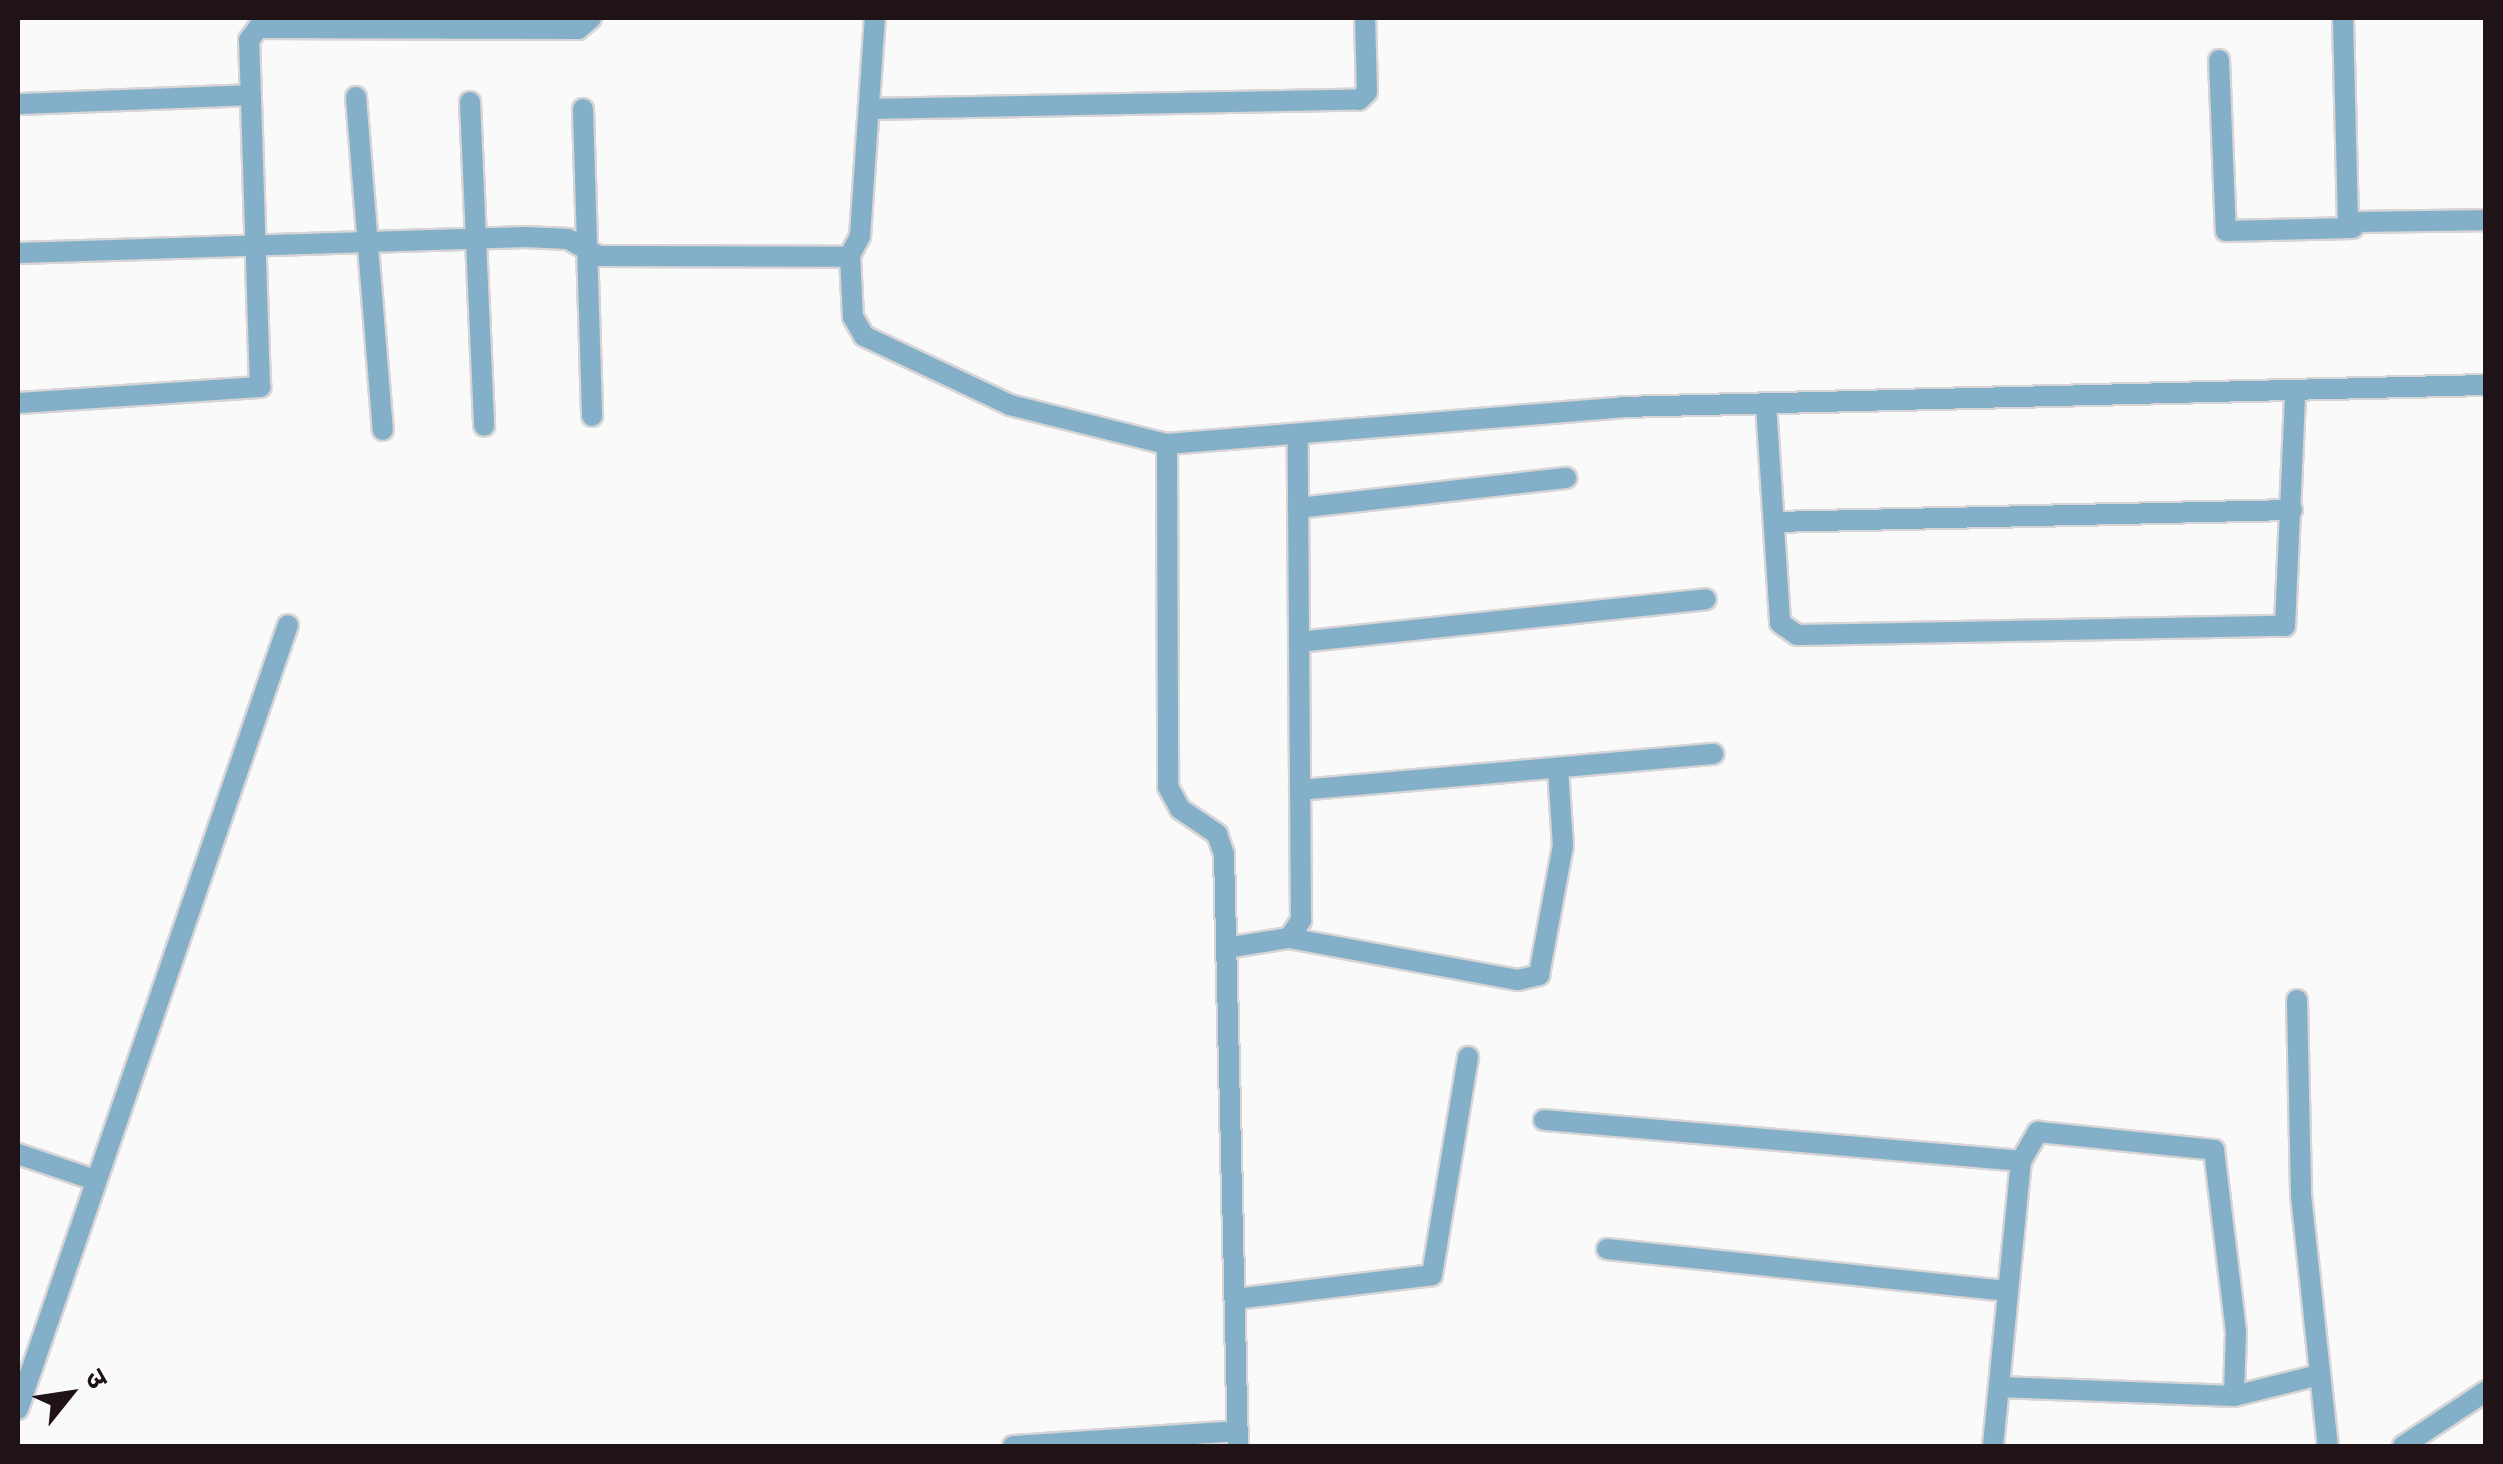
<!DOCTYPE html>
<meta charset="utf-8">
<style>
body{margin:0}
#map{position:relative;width:2503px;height:1464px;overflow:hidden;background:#fafafa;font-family:"Varela Round","Noto Sans Devanagari",sans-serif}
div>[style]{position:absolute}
.roads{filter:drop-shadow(2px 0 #d7d5d6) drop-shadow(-2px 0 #d7d5d6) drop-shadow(0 2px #d7d5d6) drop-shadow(0 -2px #d7d5d6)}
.minor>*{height:20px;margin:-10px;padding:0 10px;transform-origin:10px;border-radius:10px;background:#83afc9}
span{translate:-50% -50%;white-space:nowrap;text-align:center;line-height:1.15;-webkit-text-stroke:9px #fafafa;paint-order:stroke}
.frame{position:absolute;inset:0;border:20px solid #1f1317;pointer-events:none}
.north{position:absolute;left:20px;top:1344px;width:100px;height:100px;-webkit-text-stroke:8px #fafafa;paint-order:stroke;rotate:60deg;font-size:28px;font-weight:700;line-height:40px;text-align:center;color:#1f1317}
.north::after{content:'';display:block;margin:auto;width:35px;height:45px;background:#1f1317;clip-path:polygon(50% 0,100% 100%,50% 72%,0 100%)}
</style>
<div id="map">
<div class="roads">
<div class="minor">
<i style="left:2343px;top:18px;width:204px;rotate:88.6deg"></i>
<i style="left:2348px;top:222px;width:138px;rotate:-0.8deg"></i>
<i style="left:2219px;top:60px;width:171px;rotate:87.7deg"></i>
<i style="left:2226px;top:231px;width:127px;rotate:-1.4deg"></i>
<i style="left:356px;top:97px;width:334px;rotate:85.4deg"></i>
<i style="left:470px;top:102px;width:324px;rotate:87.5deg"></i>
<i style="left:18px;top:104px;width:233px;rotate:-2.2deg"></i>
<i style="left:583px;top:109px;width:307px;rotate:88.3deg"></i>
<i style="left:869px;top:109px;width:490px;rotate:-1.1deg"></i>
<i style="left:1359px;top:100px;width:11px;rotate:-45deg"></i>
<i style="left:1367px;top:92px;width:74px;rotate:-91.5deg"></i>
<i style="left:18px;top:253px;width:507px;rotate:-1.81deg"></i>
<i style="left:525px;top:237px;width:43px;rotate:2.7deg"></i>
<i style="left:568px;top:239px;width:35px;rotate:29deg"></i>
<i style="left:599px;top:256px;width:250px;rotate:0.2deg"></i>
<i style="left:849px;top:257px;width:24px;rotate:-62deg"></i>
<i style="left:860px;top:236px;width:219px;rotate:-86.1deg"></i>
<i style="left:850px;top:256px;width:61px;rotate:87.2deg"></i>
<i style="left:853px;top:317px;width:22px;rotate:60deg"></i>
<i style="left:864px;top:336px;width:161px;rotate:25.3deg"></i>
<i style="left:1010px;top:405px;width:162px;rotate:14deg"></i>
<i style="left:1167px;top:444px;width:457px;rotate:-4.6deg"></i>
<i style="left:1622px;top:407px;width:864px;rotate:-1.46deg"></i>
<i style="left:18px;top:403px;width:243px;rotate:-3.8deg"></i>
<i style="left:260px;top:387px;width:347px;rotate:-91.8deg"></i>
<i style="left:249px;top:40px;width:15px;rotate:-53deg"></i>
<i style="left:258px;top:28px;width:320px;rotate:0.2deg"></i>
<i style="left:578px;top:29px;width:17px;rotate:-40deg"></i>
<i style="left:1766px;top:404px;width:219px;rotate:86.3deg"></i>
<i style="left:1780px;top:623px;width:21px;rotate:35deg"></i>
<i style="left:1797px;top:635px;width:488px;rotate:-1.1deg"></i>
<i style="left:2285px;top:626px;width:230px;rotate:-87.5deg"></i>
<i style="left:1167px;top:444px;width:343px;rotate:89.8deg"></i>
<i style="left:1168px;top:787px;width:25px;rotate:61deg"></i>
<i style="left:1180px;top:809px;width:45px;rotate:34deg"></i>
<i style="left:1217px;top:834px;width:21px;rotate:71deg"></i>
<i style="left:1224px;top:854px;width:592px;rotate:88.65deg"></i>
<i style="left:1298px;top:508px;width:270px;rotate:-6.4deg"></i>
<i style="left:1774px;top:522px;width:518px;rotate:-1.33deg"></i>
<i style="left:1299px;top:642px;width:409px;rotate:-6deg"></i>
<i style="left:1300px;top:790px;width:415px;rotate:-5deg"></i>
<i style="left:1289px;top:938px;width:233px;rotate:10.4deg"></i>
<i style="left:1518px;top:980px;width:22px;rotate:-13deg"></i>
<i style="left:1539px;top:975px;width:131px;rotate:-79.5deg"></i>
<i style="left:1563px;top:846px;width:78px;rotate:-93.7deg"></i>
<i style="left:1226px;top:948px;width:64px;rotate:-9deg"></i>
<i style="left:1289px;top:938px;width:22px;rotate:-56deg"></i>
<i style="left:1301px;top:920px;width:483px;rotate:-90.4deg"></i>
<i style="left:2297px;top:1000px;width:195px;rotate:88.8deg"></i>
<i style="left:2301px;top:1195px;width:252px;rotate:83.9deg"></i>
<i style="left:1544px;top:1120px;width:479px;rotate:4.9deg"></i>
<i style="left:18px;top:1154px;width:78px;rotate:18.7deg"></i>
<i style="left:1607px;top:1249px;width:403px;rotate:6deg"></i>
<i style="left:1235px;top:1299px;width:198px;rotate:-6.9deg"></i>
<i style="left:1432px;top:1275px;width:221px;rotate:-80.6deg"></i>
<i style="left:1999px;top:1387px;width:235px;rotate:2.2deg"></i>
<i style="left:2234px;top:1396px;width:83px;rotate:-13.9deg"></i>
<i style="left:18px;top:1409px;width:829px;rotate:-71deg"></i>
<i style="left:1013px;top:1446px;width:224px;rotate:-3.8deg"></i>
<i style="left:1993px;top:1446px;width:286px;rotate:-84.4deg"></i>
<i style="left:2021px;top:1161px;width:34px;rotate:-60deg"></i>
<i style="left:2038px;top:1132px;width:177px;rotate:5.8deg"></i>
<i style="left:2214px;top:1150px;width:183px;rotate:83.1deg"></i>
<i style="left:2236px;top:1332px;width:64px;rotate:91.8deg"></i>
<i style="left:2403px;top:1446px;width:100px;rotate:-33.5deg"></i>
</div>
</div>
<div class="frame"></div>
<div class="north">उ</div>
</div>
